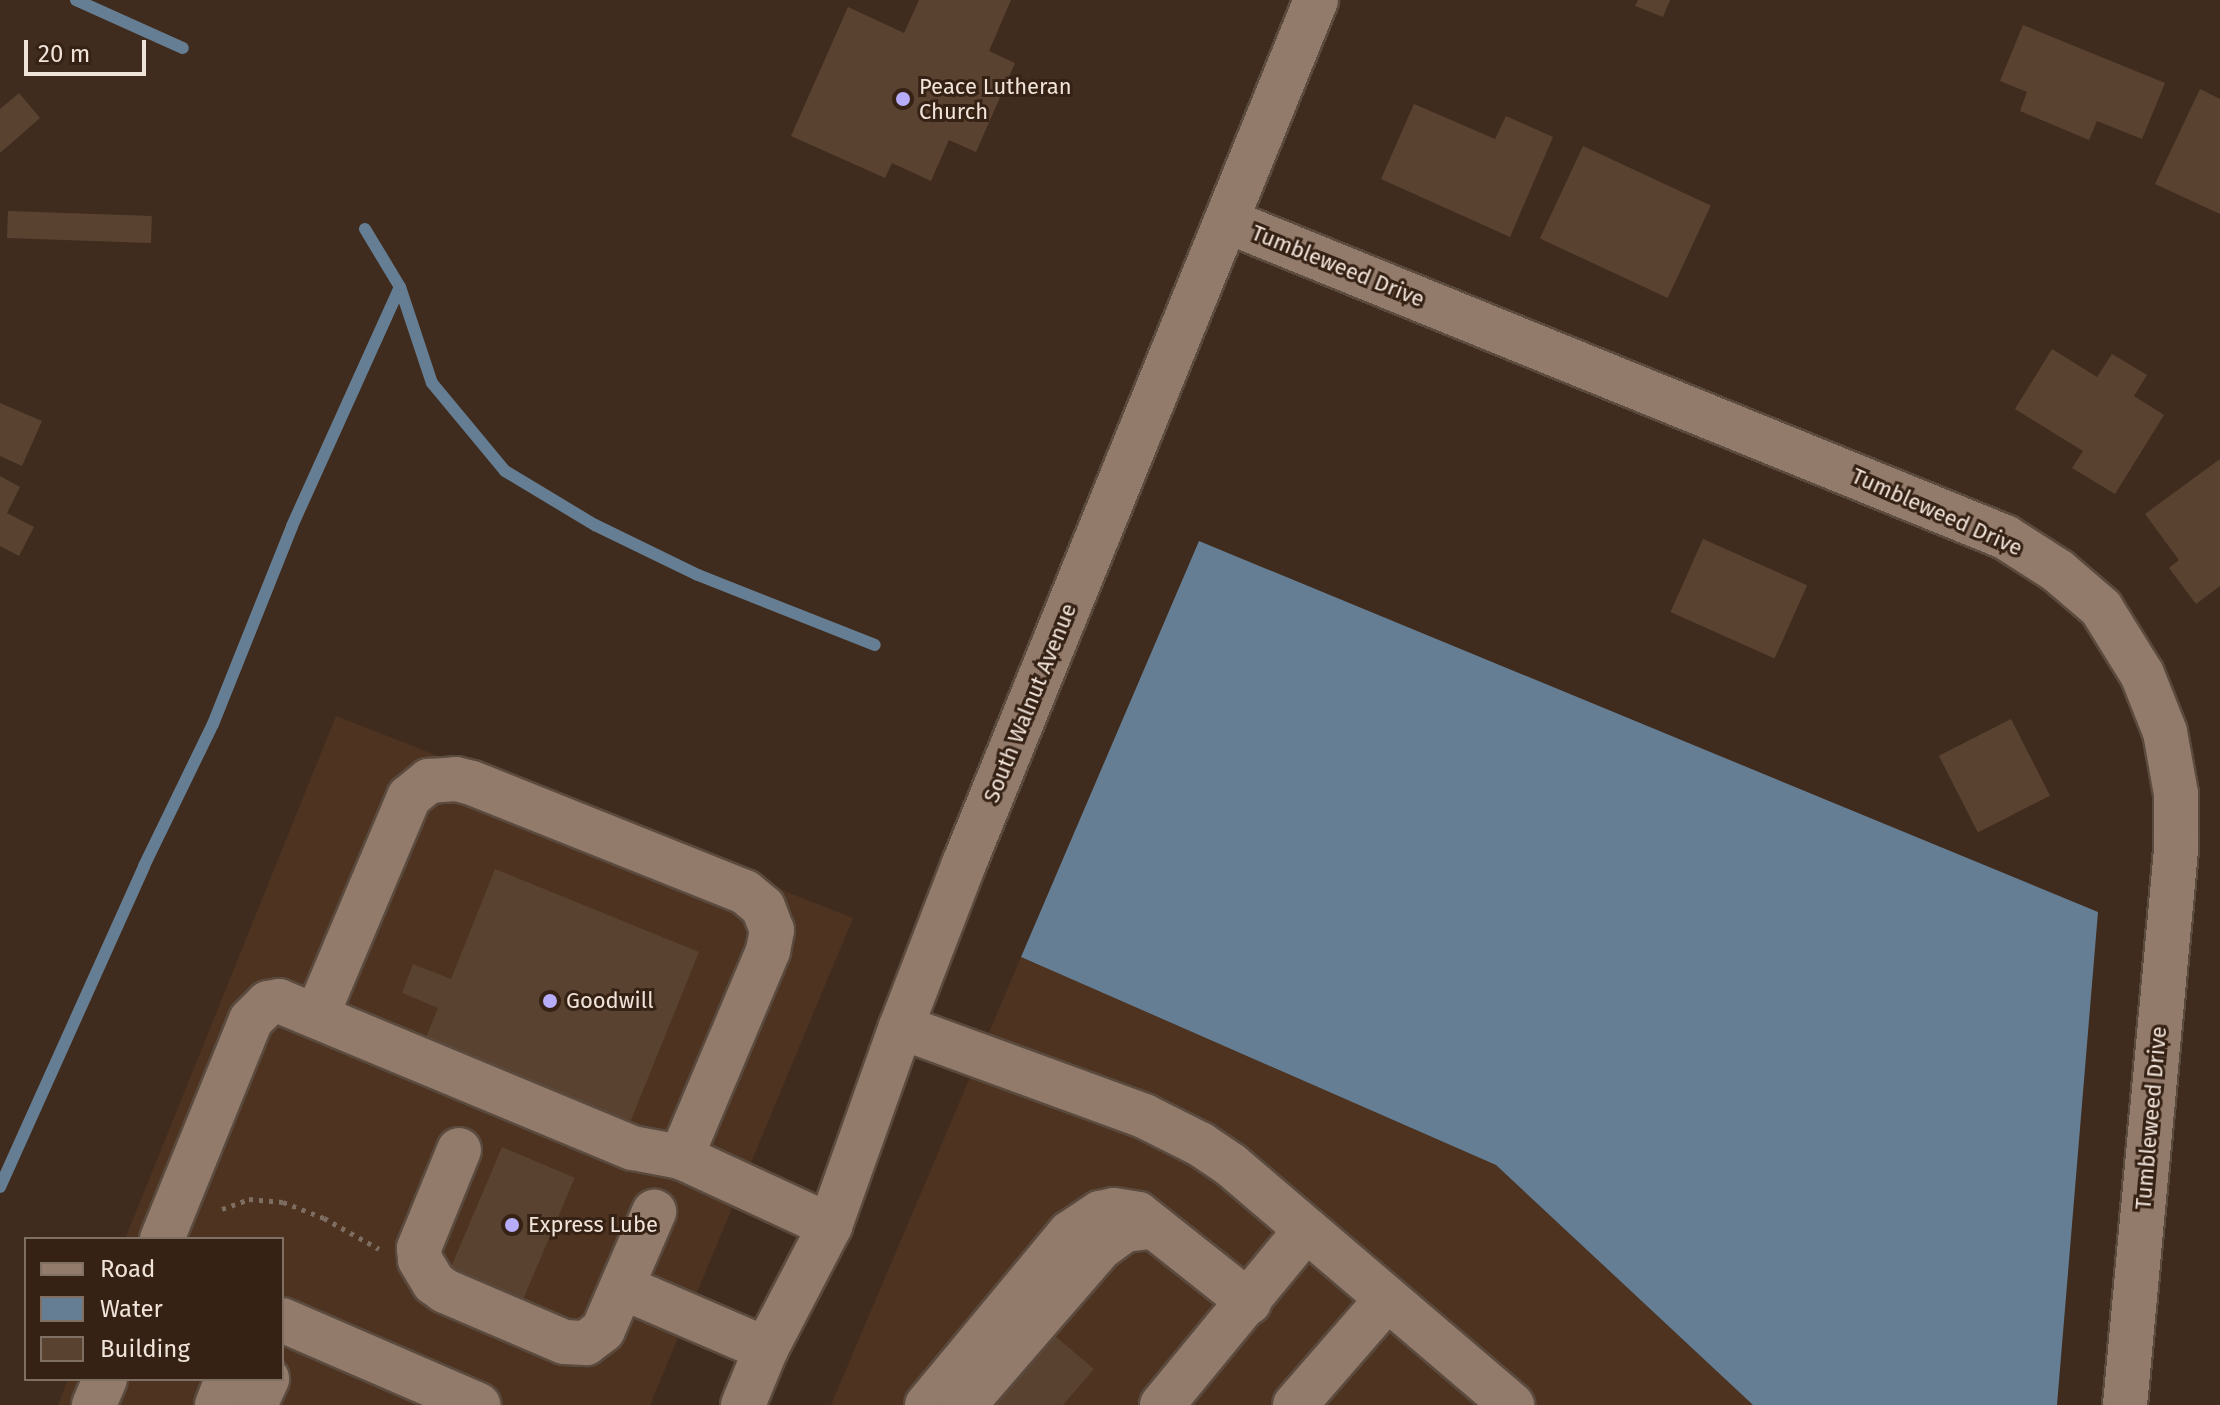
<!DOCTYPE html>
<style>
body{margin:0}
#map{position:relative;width:2220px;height:1405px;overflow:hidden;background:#402c1e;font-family:"Fira Sans",sans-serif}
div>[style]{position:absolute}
.built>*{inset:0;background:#4d3320}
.water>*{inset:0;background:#657e93}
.stream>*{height:12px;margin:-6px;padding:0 6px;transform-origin:6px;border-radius:6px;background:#657e93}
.building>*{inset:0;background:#594230;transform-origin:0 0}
.path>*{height:5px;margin-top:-2.5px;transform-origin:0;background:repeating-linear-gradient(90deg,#7e6d61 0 4px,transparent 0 10px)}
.roads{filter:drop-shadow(2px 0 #5b4a3e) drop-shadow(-2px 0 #5b4a3e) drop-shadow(0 2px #5b4a3e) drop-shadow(0 -2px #5b4a3e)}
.minor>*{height:44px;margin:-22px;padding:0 22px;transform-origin:22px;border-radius:22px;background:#937b6b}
.dots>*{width:22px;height:22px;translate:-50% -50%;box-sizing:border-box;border:4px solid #362214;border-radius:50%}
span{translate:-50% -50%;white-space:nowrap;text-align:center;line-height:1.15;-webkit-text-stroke:6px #362214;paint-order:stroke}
.poi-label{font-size:22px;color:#f0e3da}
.left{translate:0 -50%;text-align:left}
.street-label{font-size:22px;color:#f0e3da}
.legend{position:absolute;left:24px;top:1237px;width:260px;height:144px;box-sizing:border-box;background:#362214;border:2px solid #806f63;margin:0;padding:10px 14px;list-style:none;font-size:24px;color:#f0e3da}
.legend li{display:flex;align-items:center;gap:16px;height:40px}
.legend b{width:40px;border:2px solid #806f63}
.scale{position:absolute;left:24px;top:40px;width:122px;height:36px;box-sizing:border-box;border:4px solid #f0e3da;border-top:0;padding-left:10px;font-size:24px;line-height:28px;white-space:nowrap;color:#f0e3da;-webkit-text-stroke:6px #362214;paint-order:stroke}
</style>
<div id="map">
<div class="built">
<i style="clip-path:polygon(336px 716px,853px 918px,650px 1405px,58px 1405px,68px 1379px,282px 1379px,282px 1239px,125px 1239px)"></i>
<i style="clip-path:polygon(1021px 957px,1496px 1165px,1753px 1405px,831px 1405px)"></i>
</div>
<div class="water">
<i style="clip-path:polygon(1199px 541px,2098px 912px,2057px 1405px,1753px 1405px,1496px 1165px,1021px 957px)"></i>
</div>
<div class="stream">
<i style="left:76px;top:0;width:117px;rotate:24.2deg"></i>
<i style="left:365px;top:229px;width:68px;rotate:58.9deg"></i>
<i style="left:400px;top:287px;width:101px;rotate:71.6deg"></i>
<i style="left:432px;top:383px;width:114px;rotate:50.3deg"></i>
<i style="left:505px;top:471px;width:105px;rotate:31deg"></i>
<i style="left:595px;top:525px;width:114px;rotate:25.9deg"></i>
<i style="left:698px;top:575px;width:190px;rotate:21.6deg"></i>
<i style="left:0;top:1187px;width:352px;rotate:-65.8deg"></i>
<i style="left:144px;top:866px;width:158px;rotate:-64.1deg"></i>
<i style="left:213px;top:724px;width:213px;rotate:-68.2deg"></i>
<i style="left:292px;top:526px;width:262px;rotate:-65.7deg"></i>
</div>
<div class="building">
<i style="clip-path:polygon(919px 0,1011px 0,989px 51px,1015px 63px,976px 152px,949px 140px,931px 181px,892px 163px,885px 178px,791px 136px,848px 7px,904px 33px)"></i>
<i style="clip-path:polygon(1638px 0,1670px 0,1663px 17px,1635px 6px)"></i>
<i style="clip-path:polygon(2023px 25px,2165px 83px,2142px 139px,2097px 121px,2089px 140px,2020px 111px,2027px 92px,2000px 81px)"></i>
<i style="clip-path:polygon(2200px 89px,2220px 99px,2220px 214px,2155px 184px)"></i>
<i style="clip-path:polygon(19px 93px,40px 118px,0 153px,0 109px)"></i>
<i style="clip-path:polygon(1414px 104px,1495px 139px,1506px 116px,1553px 137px,1510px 237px,1381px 179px)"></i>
<i style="left:1583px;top:146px;width:141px;height:102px;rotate:25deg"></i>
<i style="left:8px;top:211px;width:144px;height:27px;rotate:2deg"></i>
<i style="clip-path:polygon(2052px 349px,2097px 377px,2112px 354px,2147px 375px,2134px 396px,2164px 415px,2115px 494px,2072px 468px,2083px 451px,2015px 409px)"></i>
<i style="clip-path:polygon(0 403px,42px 421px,22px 466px,0 456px)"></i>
<i style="clip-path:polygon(2220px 459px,2220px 586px,2196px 604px,2169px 568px,2179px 560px,2145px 514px)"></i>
<i style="clip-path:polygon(0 476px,20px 487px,7px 513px,34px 527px,19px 556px,0 546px)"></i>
<i style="left:1703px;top:539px;width:114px;height:80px;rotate:24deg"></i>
<i style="left:2011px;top:719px;width:86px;height:81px;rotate:63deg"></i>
<i style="clip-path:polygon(495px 869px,699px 952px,629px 1125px,424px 1042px,438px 1008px,402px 993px,413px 964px,451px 979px)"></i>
<i style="left:502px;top:1147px;width:79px;height:136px;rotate:23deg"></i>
<i style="clip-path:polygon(1055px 1336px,1094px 1369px,1063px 1405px,996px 1405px)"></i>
</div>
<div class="path">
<i style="left:222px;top:1209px;width:29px;rotate:-20deg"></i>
<i style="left:249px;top:1199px;width:34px;rotate:5deg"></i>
<i style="left:283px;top:1202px;width:44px;rotate:21.3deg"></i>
<i style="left:324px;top:1218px;width:63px;rotate:29.4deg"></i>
</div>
<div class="roads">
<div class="minor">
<i style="left:1227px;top:221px;width:840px;rotate:22.11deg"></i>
<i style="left:2005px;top:537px;width:63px;rotate:32.7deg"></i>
<i style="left:2058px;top:571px;width:57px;rotate:40.7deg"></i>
<i style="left:2101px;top:608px;width:78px;rotate:58.2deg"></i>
<i style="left:2142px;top:674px;width:62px;rotate:68.4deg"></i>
<i style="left:2165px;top:732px;width:63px;rotate:79.9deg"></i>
<i style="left:2176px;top:794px;width:56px;rotate:90deg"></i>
<i style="left:2176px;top:850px;width:557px;rotate:95.25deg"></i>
<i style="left:317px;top:1015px;width:237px;rotate:-67.1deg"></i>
<i style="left:409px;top:797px;width:26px;rotate:-39deg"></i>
<i style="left:429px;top:781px;width:27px;rotate:-4deg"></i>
<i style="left:456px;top:779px;width:16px;rotate:14deg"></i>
<i style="left:472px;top:783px;width:294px;rotate:21.8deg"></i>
<i style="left:745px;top:892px;width:23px;rotate:40deg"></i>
<i style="left:763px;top:907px;width:25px;rotate:69deg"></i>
<i style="left:772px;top:930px;width:21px;rotate:101deg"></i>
<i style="left:768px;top:951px;width:224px;rotate:112.9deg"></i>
<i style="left:901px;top:1027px;width:259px;rotate:20.1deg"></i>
<i style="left:1144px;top:1116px;width:63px;rotate:26.6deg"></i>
<i style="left:1200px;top:1144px;width:37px;rotate:34deg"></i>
<i style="left:1231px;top:1165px;width:370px;rotate:40.5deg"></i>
<i style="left:459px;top:1150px;width:106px;rotate:112.2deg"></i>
<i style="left:419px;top:1248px;width:12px;rotate:85deg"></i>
<i style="left:420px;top:1260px;width:27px;rotate:59deg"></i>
<i style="left:434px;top:1283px;width:14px;rotate:36deg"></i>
<i style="left:445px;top:1291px;width:129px;rotate:23.2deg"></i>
<i style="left:564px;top:1342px;width:22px;rotate:3deg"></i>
<i style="left:586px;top:1343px;width:21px;rotate:-37deg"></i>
<i style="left:603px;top:1330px;width:129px;rotate:-66.6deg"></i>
<i style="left:162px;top:1239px;width:236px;rotate:-67.9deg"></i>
<i style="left:251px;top:1020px;width:24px;rotate:-45deg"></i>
<i style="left:268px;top:1003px;width:11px;rotate:-10deg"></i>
<i style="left:279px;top:1001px;width:383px;rotate:22.6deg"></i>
<i style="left:633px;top:1148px;width:49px;rotate:10.6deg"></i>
<i style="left:681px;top:1157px;width:164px;rotate:24.8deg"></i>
<i style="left:622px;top:1287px;width:157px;rotate:23.3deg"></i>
<i style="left:282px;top:1320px;width:214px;rotate:23.4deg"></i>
<i style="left:94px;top:1405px;width:28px;rotate:-67deg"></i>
<i style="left:217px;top:1405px;width:28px;rotate:-69deg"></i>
<i style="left:255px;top:1405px;width:29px;rotate:-65deg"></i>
<i style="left:743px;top:1405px;width:61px;rotate:-67.7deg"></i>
<i style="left:766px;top:1349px;width:139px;rotate:-62.5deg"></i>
<i style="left:830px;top:1226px;width:211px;rotate:-70.4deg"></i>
<i style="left:901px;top:1027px;width:175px;rotate:-68.9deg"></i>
<i style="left:964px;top:864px;width:933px;rotate:-67.83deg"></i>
<i style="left:927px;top:1405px;width:224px;rotate:-50.3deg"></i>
<i style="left:1070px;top:1233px;width:36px;rotate:-34deg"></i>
<i style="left:1100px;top:1213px;width:14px;rotate:-12deg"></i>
<i style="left:1114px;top:1210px;width:24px;rotate:9deg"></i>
<i style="left:1138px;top:1214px;width:142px;rotate:38.4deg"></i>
<i style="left:964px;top:1405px;width:208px;rotate:-49.1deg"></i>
<i style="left:1100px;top:1248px;width:31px;rotate:-36deg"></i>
<i style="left:1125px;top:1230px;width:25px;rotate:-7deg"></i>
<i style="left:1162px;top:1405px;width:227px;rotate:-50.6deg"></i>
<i style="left:1295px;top:1405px;width:140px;rotate:-49deg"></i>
</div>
</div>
<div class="dots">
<i style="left:903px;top:99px;background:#b6acf8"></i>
<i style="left:550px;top:1001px;background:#b6acf8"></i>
<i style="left:512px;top:1225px;background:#b6acf8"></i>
</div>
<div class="poi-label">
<span class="left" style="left:919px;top:99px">Peace Lutheran<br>Church</span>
<span class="left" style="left:566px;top:1001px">Goodwill</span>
<span class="left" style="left:528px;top:1225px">Express Lube</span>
</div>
<div class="street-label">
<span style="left:1338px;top:266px;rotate:22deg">Tumbleweed Drive</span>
<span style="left:1937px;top:512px;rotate:24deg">Tumbleweed Drive</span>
<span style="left:1030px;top:703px;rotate:-68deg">South Walnut Avenue</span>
<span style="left:2151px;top:1118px;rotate:-85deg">Tumbleweed Drive</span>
</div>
<ul class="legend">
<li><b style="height:10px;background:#937b6b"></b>Road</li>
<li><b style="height:22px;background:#657e93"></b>Water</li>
<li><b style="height:22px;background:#594230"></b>Building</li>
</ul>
<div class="scale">20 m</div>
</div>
